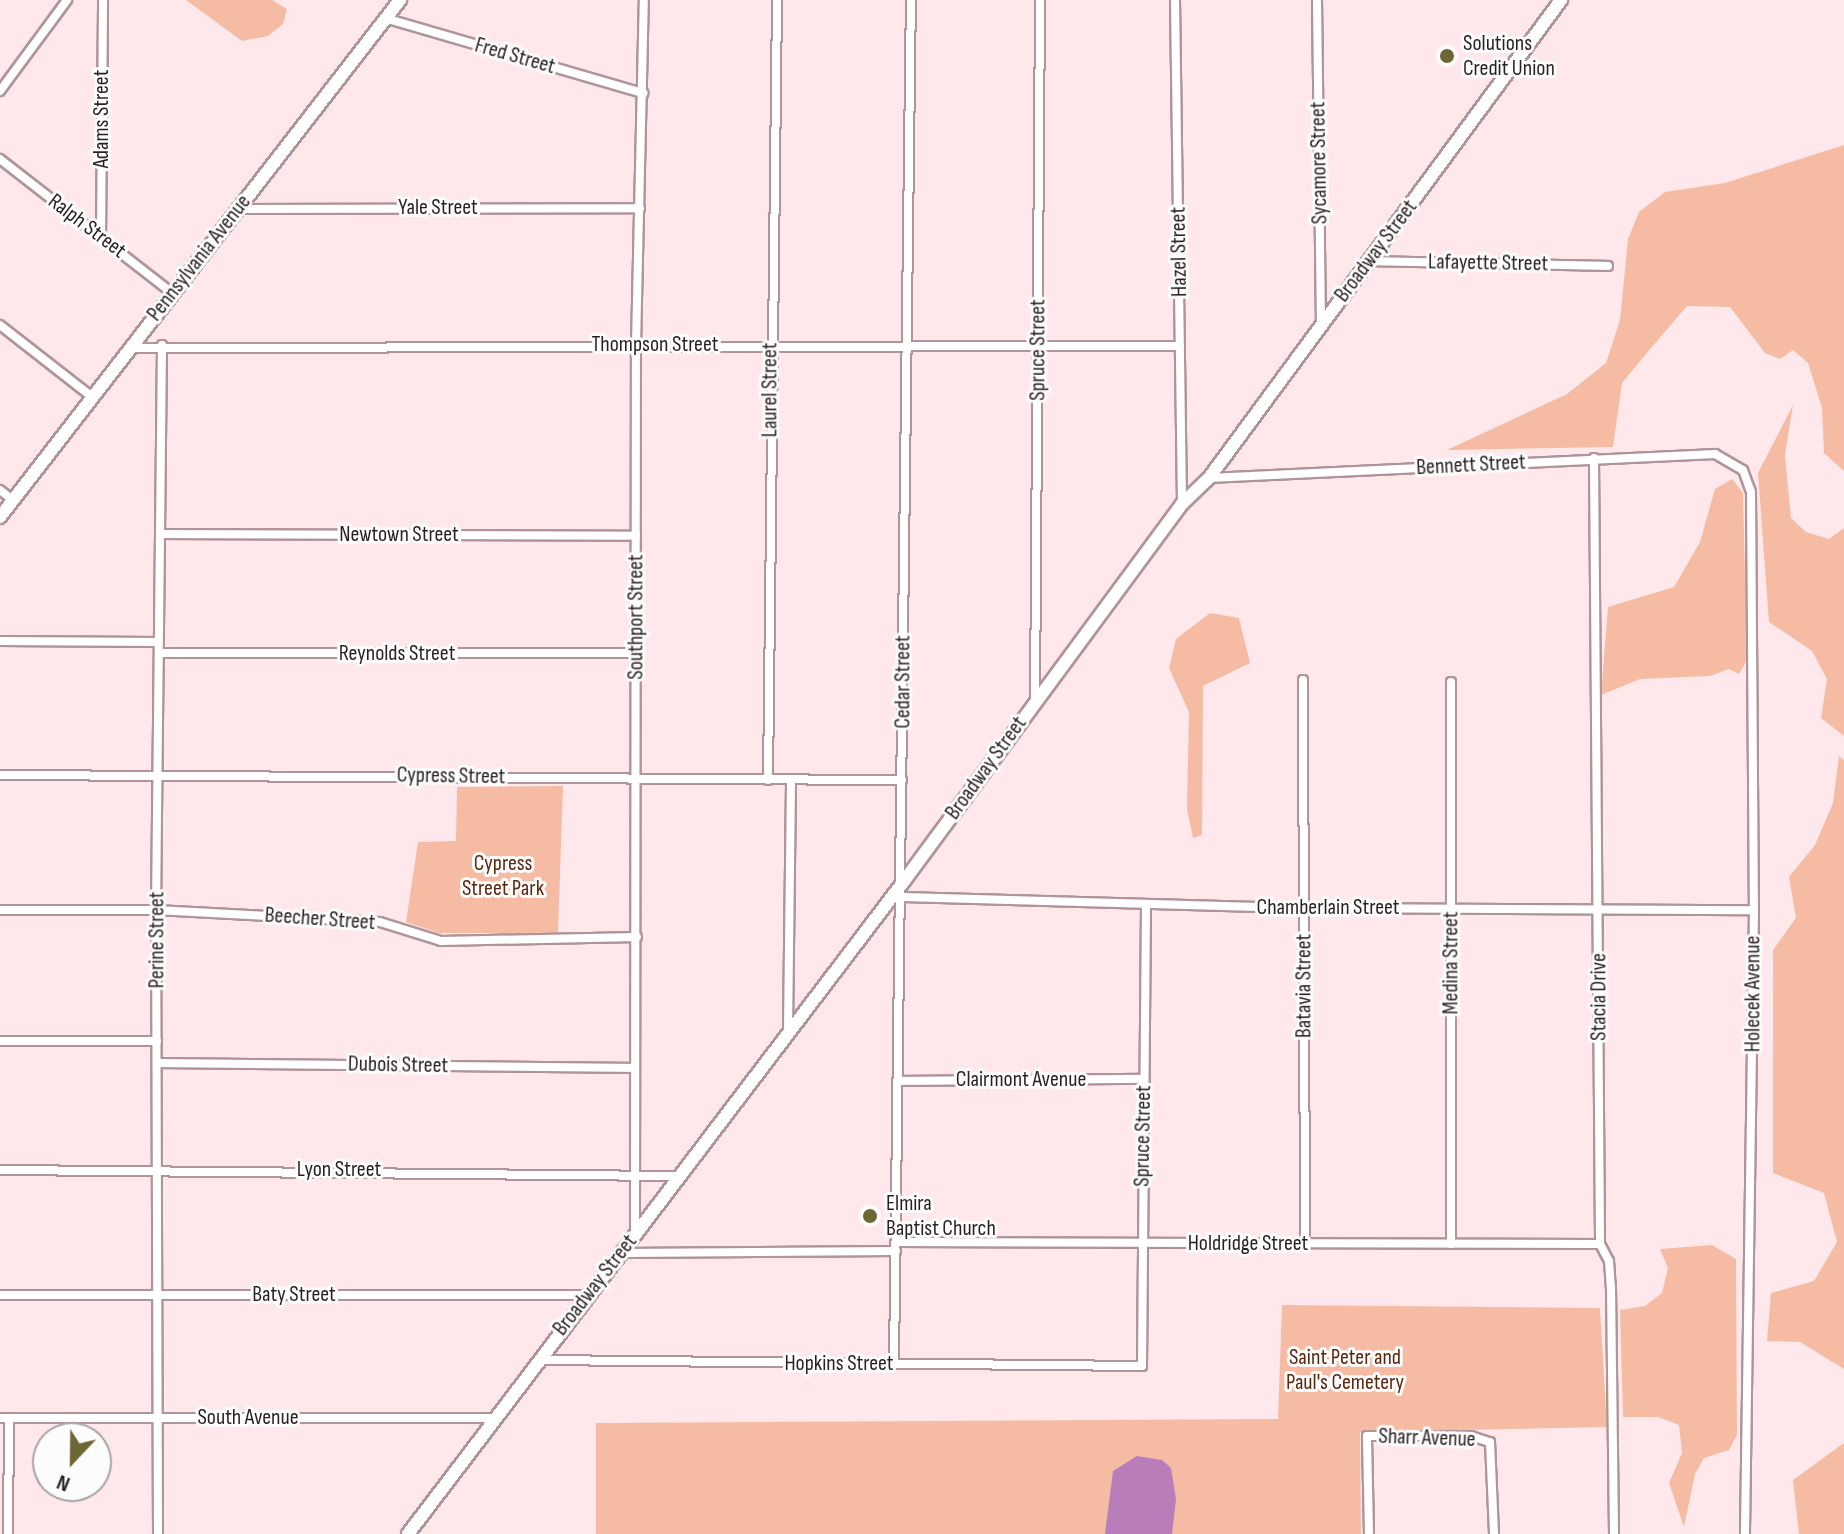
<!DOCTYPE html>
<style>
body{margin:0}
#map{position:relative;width:1844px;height:1534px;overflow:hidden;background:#ffe8ec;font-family:"Sofia Sans Condensed",sans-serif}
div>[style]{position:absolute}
.green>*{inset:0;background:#f5bca3}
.water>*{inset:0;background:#b97eb9}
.roads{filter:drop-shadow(2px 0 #af9599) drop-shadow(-2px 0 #af9599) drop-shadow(0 2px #af9599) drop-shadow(0 -2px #af9599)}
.street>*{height:8px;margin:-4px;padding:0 4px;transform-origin:4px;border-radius:4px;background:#fff}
.secondary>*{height:12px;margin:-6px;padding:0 6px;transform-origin:6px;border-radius:6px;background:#fff}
.dots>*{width:22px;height:22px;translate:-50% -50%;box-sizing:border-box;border:4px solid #fcfcfc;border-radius:50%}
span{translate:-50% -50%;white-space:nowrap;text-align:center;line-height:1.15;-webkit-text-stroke:6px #fcfcfc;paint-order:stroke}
.poi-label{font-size:22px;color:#291f21}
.left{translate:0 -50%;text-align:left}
.street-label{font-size:22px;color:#291f21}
.park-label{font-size:22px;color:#59270d}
.north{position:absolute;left:32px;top:1422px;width:80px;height:80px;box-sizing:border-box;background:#fcfcfc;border:2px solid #a8a4a4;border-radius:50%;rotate:202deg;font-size:22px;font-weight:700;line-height:32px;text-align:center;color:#291f21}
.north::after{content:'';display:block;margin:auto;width:28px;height:36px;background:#6c6733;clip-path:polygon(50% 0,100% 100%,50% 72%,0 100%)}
</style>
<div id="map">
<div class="green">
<i style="clip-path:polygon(186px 0,272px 0,287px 9px,283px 24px,268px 36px,242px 41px)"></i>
<i style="clip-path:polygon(1844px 145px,1844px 471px,1824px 453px,1822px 408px,1808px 363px,1793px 350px,1780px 359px,1765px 353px,1730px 307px,1687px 306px,1651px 348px,1622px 383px,1613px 447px,1447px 450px,1567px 394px,1606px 363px,1620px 320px,1628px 239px,1639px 212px,1665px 192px,1725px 183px)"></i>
<i style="clip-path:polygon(1793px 405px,1785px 455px,1791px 518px,1806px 532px,1829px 539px,1844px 528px,1844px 736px,1821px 718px,1827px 679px,1812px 651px,1769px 622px,1758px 473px)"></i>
<i style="clip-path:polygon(1732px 479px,1743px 493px,1747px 660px,1739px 674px,1729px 669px,1710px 676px,1640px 679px,1601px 695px,1608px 607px,1674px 587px,1700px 542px,1715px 489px)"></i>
<i style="clip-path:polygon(1210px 613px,1239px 618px,1250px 663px,1203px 686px,1202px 835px,1193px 838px,1187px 809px,1189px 712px,1169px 668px,1176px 639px)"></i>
<i style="clip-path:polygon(1839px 756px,1844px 760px,1844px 1369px,1800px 1342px,1767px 1341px,1771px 1293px,1814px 1281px,1837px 1242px,1824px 1193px,1773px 1173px,1773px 950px,1796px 918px,1789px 877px,1815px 845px,1833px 803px)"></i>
<i style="clip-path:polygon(563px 786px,558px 933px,439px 933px,406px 922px,418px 842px,456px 841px,457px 787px)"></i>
<i style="clip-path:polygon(1712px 1245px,1736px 1259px,1737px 1435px,1729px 1450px,1704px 1458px,1695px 1474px,1684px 1527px,1669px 1483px,1682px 1453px,1679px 1425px,1658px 1417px,1623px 1417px,1620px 1310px,1645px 1306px,1662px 1293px,1668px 1268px,1660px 1249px)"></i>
<i style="clip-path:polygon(1282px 1305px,1600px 1308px,1607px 1427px,1360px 1432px,1361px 1534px,596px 1534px,596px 1423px,1278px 1419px)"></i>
<i style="clip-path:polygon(1844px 1443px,1844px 1534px,1799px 1534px,1793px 1480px)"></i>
</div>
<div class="water">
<i style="clip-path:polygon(1137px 1456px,1162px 1460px,1171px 1468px,1176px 1499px,1172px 1534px,1105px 1534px,1113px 1471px)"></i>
</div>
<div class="roads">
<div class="street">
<i style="left:1175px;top:0;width:504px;rotate:89.2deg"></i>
<i style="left:1317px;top:0;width:324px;rotate:89.3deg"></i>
<i style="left:388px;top:19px;width:266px;rotate:16.2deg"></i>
<i style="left:0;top:91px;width:113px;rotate:-53.6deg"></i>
<i style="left:0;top:159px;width:218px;rotate:37.9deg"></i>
<i style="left:237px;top:209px;width:403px;rotate:-0.1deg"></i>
<i style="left:101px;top:237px;width:237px;rotate:-89.5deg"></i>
<i style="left:1369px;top:261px;width:239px;rotate:1.2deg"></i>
<i style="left:0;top:325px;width:117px;rotate:38deg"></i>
<i style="left:131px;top:348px;width:1049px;rotate:-0.11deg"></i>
<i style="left:1594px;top:458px;width:786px;rotate:89.56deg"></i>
<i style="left:1600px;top:1244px;width:19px;rotate:62deg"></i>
<i style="left:1609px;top:1261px;width:26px;rotate:86deg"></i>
<i style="left:1611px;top:1287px;width:247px;rotate:89.3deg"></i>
<i style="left:1209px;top:478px;width:507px;rotate:-2.72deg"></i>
<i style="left:1715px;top:454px;width:32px;rotate:30deg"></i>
<i style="left:1743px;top:470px;width:23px;rotate:70deg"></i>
<i style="left:1751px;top:492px;width:418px;rotate:89.6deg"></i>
<i style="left:1754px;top:910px;width:624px;rotate:90.83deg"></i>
<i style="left:0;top:490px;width:16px;rotate:38deg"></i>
<i style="left:161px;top:534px;width:475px;rotate:0.2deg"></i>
<i style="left:0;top:641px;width:158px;rotate:0.4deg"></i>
<i style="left:159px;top:653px;width:477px"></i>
<i style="left:1303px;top:680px;width:564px;rotate:89.8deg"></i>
<i style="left:1035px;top:701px;width:701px;rotate:-89.59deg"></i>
<i style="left:0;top:775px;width:902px;rotate:0.32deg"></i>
<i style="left:768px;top:780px;width:780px;rotate:-89.34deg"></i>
<i style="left:903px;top:897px;width:400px;rotate:1.6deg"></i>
<i style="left:1303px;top:908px;width:451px;rotate:0.3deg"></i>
<i style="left:0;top:910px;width:156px"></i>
<i style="left:156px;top:910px;width:224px;rotate:3.1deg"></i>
<i style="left:380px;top:922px;width:64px;rotate:17.3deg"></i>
<i style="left:441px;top:941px;width:196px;rotate:-1.2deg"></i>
<i style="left:788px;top:1029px;width:249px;rotate:-89.3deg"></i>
<i style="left:0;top:1041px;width:157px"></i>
<i style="left:160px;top:1063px;width:475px;rotate:0.6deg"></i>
<i style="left:898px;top:1081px;width:246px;rotate:-0.5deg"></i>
<i style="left:0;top:1170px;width:678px;rotate:0.51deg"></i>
<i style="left:635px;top:1233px;width:888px;rotate:-89.94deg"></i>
<i style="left:636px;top:345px;width:345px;rotate:-88.7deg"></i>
<i style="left:896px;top:1242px;width:704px;rotate:0.16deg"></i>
<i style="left:1451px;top:1244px;width:562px;rotate:-90deg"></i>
<i style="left:621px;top:1253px;width:275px;rotate:-0.4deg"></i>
<i style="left:0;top:1295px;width:589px"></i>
<i style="left:539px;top:1360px;width:603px;rotate:0.57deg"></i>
<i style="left:1142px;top:1366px;width:460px;rotate:-89.5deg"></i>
<i style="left:894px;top:1363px;width:1363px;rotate:-89.29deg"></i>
<i style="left:0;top:1418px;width:495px"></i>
<i style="left:8px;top:1534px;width:116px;rotate:-89.5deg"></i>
<i style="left:158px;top:1534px;width:624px;rotate:-90.18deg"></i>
<i style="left:156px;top:910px;width:565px;rotate:-89.39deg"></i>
<i style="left:1369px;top:1534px;width:98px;rotate:-91.2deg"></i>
<i style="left:1367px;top:1436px;width:104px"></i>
<i style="left:1471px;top:1436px;width:20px;rotate:18deg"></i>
<i style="left:1490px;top:1442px;width:92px;rotate:87.5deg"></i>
</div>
<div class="secondary">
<i style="left:0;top:517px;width:654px;rotate:-52.27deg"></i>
<i style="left:408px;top:1534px;width:820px;rotate:-52.78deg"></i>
<i style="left:904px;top:881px;width:468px;rotate:-53.6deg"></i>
<i style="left:1182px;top:504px;width:37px;rotate:-44deg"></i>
<i style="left:1209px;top:478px;width:594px;rotate:-53.63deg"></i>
</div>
</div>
<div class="dots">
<i style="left:1447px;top:56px;background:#6c6733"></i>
<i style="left:870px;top:1216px;background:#6c6733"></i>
</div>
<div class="poi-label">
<span class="left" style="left:1463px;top:56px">Solutions<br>Credit Union</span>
<span class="left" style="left:886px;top:1216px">Elmira<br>Baptist Church</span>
</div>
<div class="street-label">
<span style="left:515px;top:56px;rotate:16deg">Fred Street</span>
<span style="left:102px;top:119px;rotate:-90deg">Adams Street</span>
<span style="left:1319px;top:163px;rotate:-91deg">Sycamore Street</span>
<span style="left:438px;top:208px">Yale Street</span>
<span style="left:87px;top:226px;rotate:37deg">Ralph Street</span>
<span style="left:1376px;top:251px;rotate:-53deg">Broadway Street</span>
<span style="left:1179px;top:252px;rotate:-91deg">Hazel Street</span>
<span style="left:199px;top:258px;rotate:-52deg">Pennsylvania Avenue</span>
<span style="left:1488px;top:263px;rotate:1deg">Lafayette Street</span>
<span style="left:655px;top:345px">Thompson Street</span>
<span style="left:1038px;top:350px;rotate:-90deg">Spruce Street</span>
<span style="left:770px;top:390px;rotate:-90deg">Laurel Street</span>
<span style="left:1471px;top:465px;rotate:-3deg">Bennett Street</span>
<span style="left:399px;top:535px">Newtown Street</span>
<span style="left:636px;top:617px;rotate:-90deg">Southport Street</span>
<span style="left:397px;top:654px">Reynolds Street</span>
<span style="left:903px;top:682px;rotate:-90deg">Cedar Street</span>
<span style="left:986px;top:768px;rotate:-54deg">Broadway Street</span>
<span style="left:451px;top:776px;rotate:1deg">Cypress Street</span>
<span style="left:1328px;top:908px">Chamberlain Street</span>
<span style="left:320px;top:919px;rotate:4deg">Beecher Street</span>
<span style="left:157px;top:940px;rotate:-90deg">Perine Street</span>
<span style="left:1451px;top:963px;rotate:-90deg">Medina Street</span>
<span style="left:1304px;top:986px;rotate:-90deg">Batavia Street</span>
<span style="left:1753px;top:994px;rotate:-90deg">Holecek Avenue</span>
<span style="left:1599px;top:997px;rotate:-90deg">Stacia Drive</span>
<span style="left:398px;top:1065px;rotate:1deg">Dubois Street</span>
<span style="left:1021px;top:1080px">Clairmont Avenue</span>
<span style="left:1143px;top:1136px;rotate:-89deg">Spruce Street</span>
<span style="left:339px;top:1170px">Lyon Street</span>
<span style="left:1248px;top:1244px">Holdridge Street</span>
<span style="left:595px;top:1285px;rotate:-52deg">Broadway Street</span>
<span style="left:294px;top:1295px">Baty Street</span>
<span style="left:839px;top:1364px">Hopkins Street</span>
<span style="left:248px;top:1418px">South Avenue</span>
<span style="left:1427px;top:1438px;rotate:2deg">Sharr Avenue</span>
</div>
<div class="park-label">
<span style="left:503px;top:876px">Cypress<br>Street Park</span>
<span style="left:1345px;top:1370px">Saint Peter and<br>Paul's Cemetery</span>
</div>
<div class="north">N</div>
</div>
